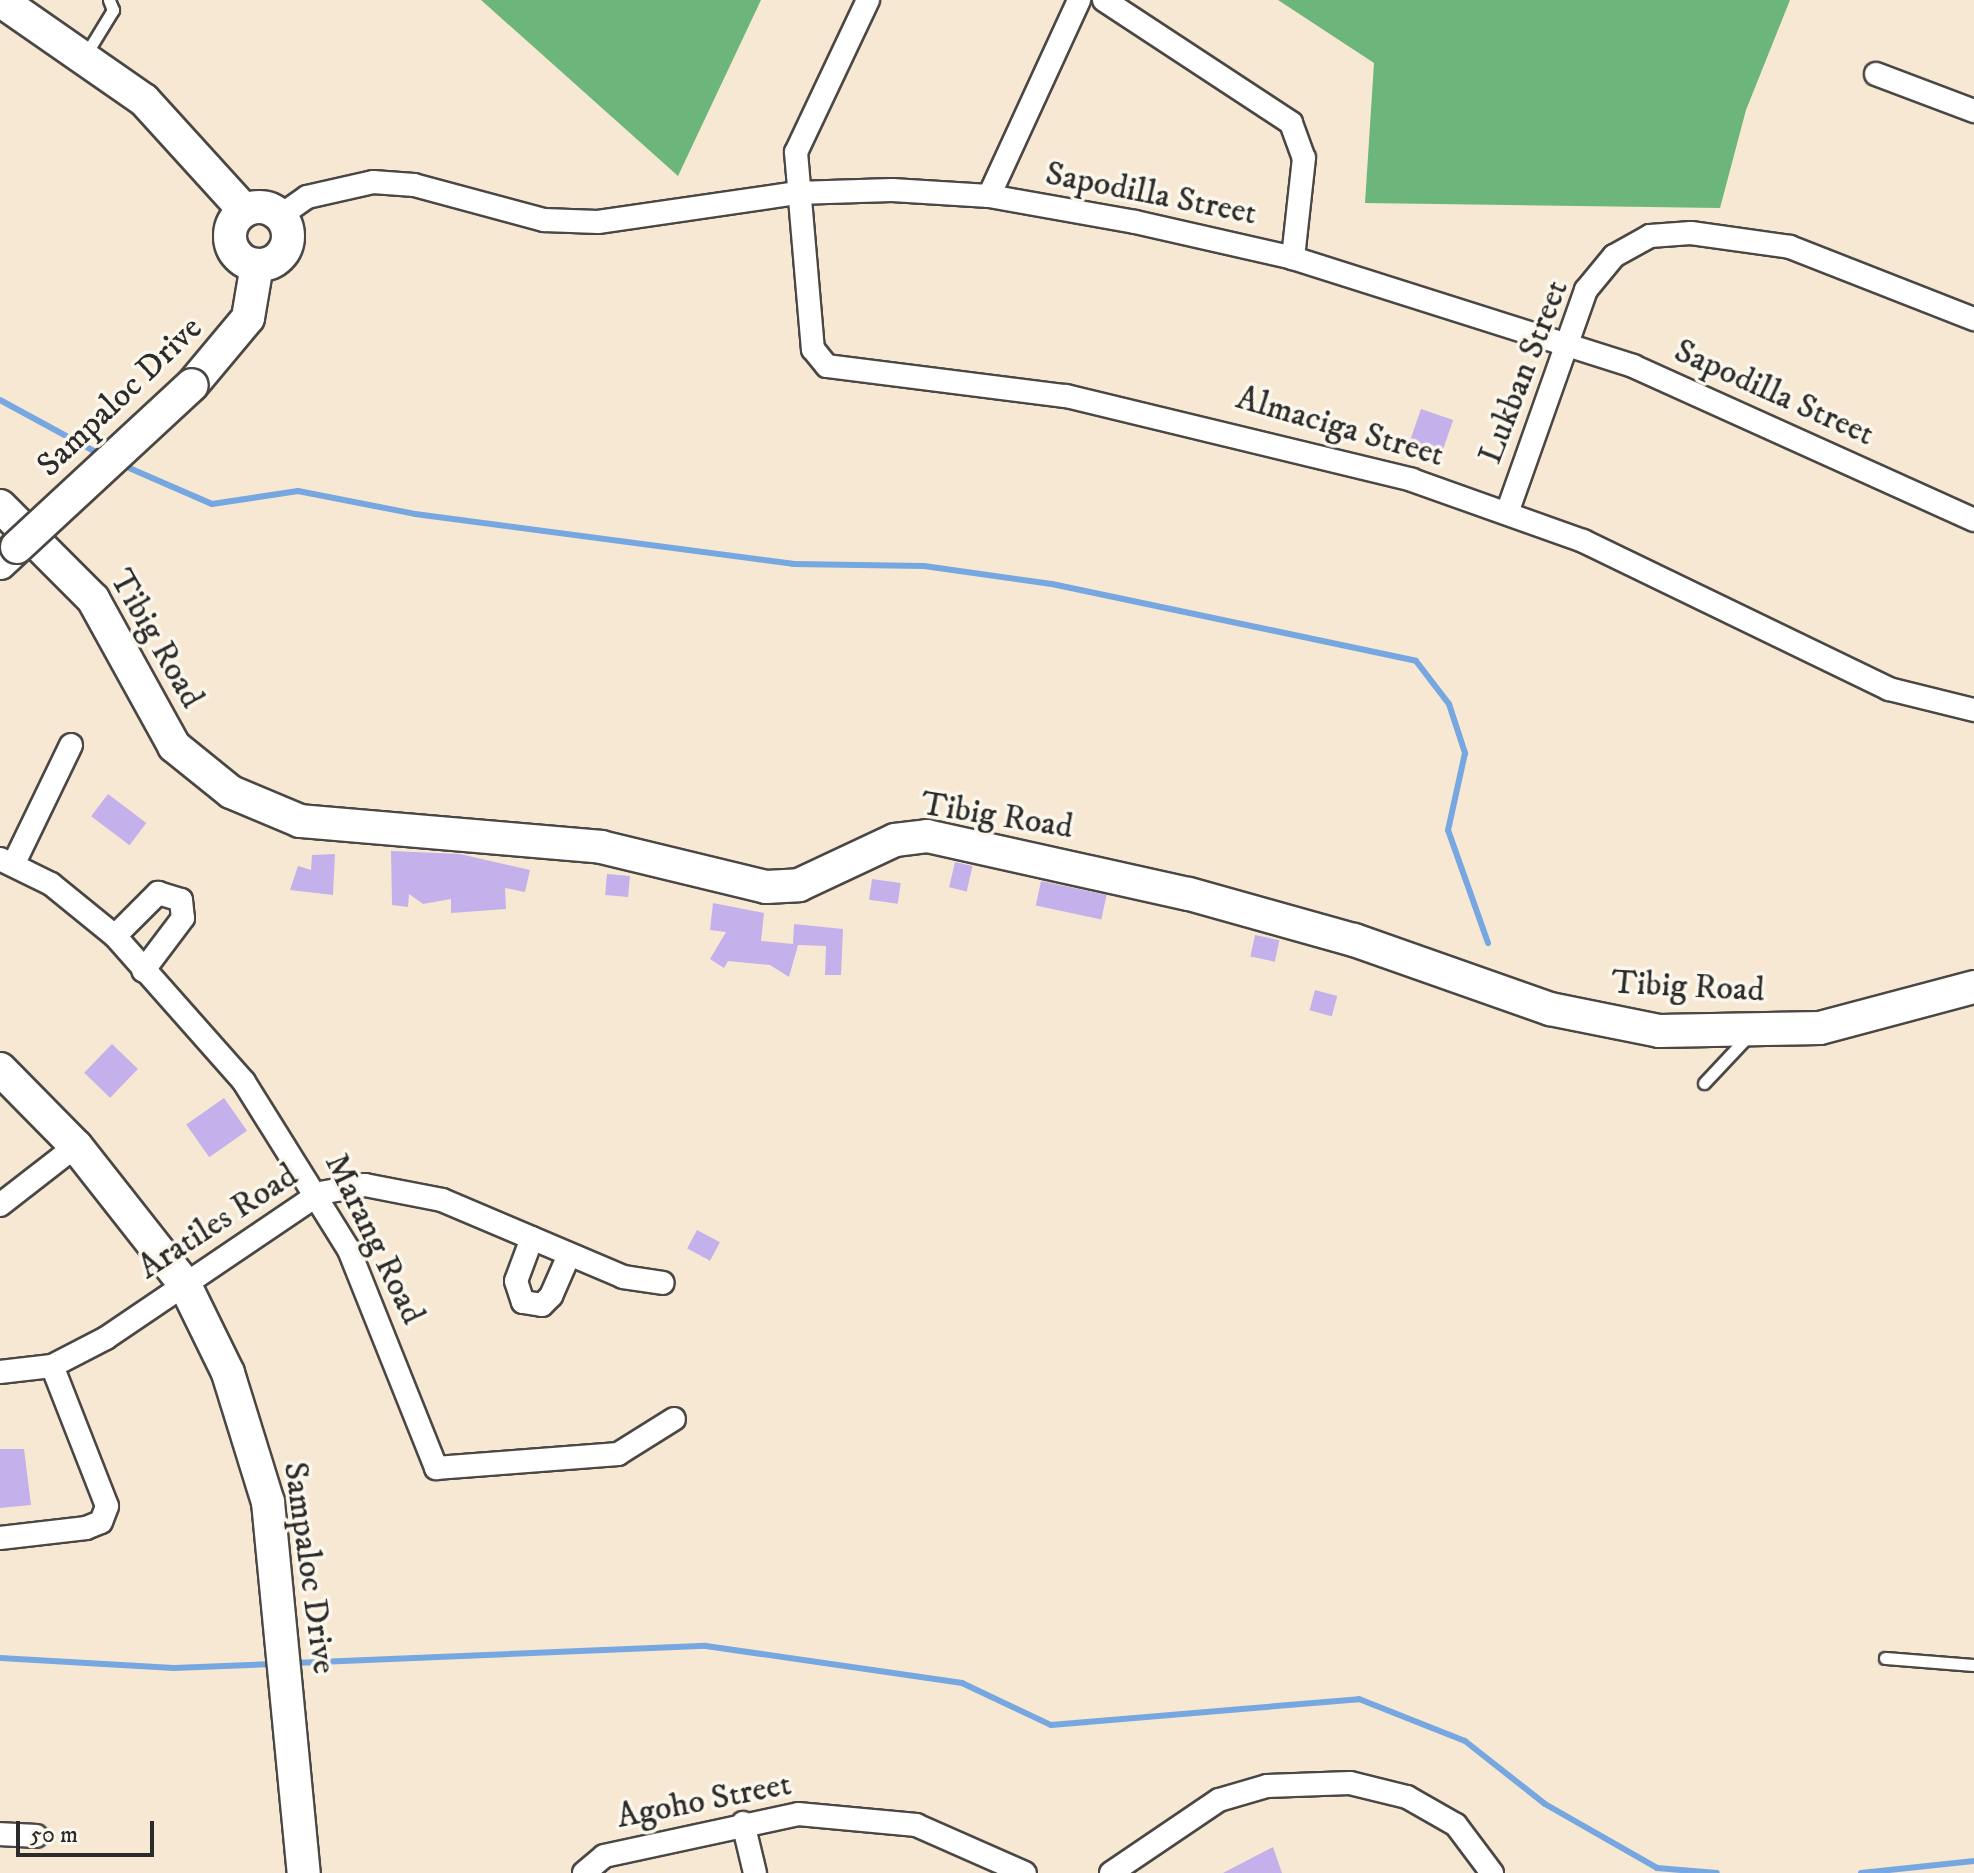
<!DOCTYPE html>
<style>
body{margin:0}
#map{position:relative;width:1974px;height:1873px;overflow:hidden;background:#f7e8d3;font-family:"IM FELL DW Pica",serif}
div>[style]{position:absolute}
.forest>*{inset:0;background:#6cb67c}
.stream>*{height:6px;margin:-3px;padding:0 3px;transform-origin:3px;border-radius:3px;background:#76a7e1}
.building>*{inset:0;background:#c4b0ea;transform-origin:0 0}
.roads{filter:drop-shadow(2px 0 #4a4744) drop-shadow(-2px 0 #4a4744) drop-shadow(0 2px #4a4744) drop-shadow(0 -2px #4a4744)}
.lane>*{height:11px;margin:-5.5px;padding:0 5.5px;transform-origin:5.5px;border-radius:5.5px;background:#fff}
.street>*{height:22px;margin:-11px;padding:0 11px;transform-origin:11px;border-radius:11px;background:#fff}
.secondary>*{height:32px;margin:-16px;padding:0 16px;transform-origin:16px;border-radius:16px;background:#fff}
.secondary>.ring{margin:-16px;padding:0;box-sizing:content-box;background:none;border:32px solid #fff;border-radius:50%}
.bridges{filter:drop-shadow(2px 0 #4a4744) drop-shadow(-2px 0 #4a4744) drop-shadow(0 2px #4a4744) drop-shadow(0 -2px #4a4744)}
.secondary-bridge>*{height:32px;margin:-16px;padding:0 16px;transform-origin:16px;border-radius:16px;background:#fff}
span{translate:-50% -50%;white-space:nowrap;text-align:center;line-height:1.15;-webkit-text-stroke:7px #fbf7ec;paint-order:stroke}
.street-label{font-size:34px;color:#2b2b2b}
.scale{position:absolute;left:16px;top:1821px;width:138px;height:36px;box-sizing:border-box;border:4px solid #2b2b2b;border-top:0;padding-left:10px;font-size:24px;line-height:28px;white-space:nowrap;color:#2b2b2b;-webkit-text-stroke:6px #fbf7ec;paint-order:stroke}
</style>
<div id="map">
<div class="forest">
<i style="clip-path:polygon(481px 0,761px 0,678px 176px)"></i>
<i style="clip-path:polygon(1278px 0,1790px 0,1746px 110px,1720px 208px,1365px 203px,1374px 63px)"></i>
</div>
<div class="stream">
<i style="left:0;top:400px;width:117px;rotate:28.5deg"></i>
<i style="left:120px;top:464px;width:100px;rotate:23.5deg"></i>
<i style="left:212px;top:504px;width:87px;rotate:-8.6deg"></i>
<i style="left:298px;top:491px;width:119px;rotate:11.1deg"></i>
<i style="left:415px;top:514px;width:381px;rotate:7.5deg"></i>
<i style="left:793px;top:564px;width:131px;rotate:0.9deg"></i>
<i style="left:924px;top:566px;width:129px;rotate:8deg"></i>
<i style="left:1052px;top:584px;width:372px;rotate:11.9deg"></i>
<i style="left:1416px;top:661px;width:54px;rotate:52.5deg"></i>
<i style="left:1449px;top:704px;width:52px;rotate:71.9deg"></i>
<i style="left:1465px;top:753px;width:79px;rotate:102.4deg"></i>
<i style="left:1448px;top:830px;width:120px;rotate:70.5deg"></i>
<i style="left:0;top:1658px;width:174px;rotate:3.3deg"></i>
<i style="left:174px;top:1668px;width:98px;rotate:-2.3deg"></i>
<i style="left:295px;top:1663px;width:411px;rotate:-2.4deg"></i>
<i style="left:706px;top:1646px;width:259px;rotate:8.2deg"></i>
<i style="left:962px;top:1683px;width:98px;rotate:25.3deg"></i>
<i style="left:1051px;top:1725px;width:309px;rotate:-4.8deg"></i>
<i style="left:1359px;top:1699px;width:114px;rotate:21.6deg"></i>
<i style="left:1465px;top:1741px;width:102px;rotate:38.2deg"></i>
<i style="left:1545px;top:1804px;width:129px;rotate:29.7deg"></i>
<i style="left:1657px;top:1868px;width:60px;rotate:4.8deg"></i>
<i style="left:1861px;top:1873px;width:114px;rotate:-6.1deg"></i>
</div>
<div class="building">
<i style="left:1421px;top:409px;width:34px;height:41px;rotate:19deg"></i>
<i style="left:108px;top:794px;width:48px;height:28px;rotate:37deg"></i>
<i style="clip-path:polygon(391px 851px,460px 854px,530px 870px,525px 892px,505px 888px,506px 909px,451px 913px,451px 899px,423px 904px,409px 894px,408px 907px,392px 905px)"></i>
<i style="clip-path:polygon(335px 854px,333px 895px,290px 890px,298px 866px,311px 870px,312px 855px)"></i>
<i style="left:955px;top:862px;width:18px;height:26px;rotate:13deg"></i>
<i style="left:607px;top:874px;width:23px;height:21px;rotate:5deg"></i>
<i style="left:872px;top:879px;width:29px;height:21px;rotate:8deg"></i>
<i style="left:1041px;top:881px;width:67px;height:25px;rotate:12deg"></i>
<i style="clip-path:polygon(713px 903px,764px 913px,761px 941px,793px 944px,794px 924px,843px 929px,841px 975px,825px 975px,826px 946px,798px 945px,789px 977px,770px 965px,728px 961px,724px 968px,710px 959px,726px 932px,710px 930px)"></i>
<i style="left:1255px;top:935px;width:25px;height:22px;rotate:12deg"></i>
<i style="left:1315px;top:990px;width:23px;height:21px;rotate:15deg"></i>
<i style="left:112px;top:1044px;width:36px;height:40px;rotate:44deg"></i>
<i style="left:224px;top:1098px;width:40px;height:46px;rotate:55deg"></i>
<i style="left:697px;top:1230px;width:26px;height:21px;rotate:28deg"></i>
<i style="clip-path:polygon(0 1449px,24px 1449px,31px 1505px,0 1508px)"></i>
<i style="clip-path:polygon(1273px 1847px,1282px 1873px,1223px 1873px)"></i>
</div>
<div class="roads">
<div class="lane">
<i style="left:86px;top:54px;width:52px;rotate:-58.5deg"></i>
<i style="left:113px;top:10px;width:11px;rotate:-112deg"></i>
<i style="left:1704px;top:1083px;width:66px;rotate:-46.8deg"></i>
<i style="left:1885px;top:1658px;width:89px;rotate:4.5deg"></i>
</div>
<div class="street">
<i style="left:868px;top:0;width:168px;rotate:115.3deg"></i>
<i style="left:796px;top:152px;width:198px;rotate:85.1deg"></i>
<i style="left:813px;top:349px;width:22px;rotate:51deg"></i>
<i style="left:827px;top:366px;width:241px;rotate:7.2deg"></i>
<i style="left:1066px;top:396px;width:356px;rotate:13.6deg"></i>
<i style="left:1412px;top:480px;width:182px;rotate:19.6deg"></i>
<i style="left:1583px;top:541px;width:340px;rotate:25.8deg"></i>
<i style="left:1889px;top:689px;width:88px;rotate:13.9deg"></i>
<i style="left:1104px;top:0;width:224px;rotate:33.3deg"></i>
<i style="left:1291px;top:123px;width:37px;rotate:70deg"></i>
<i style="left:1304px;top:158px;width:101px;rotate:96.3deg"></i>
<i style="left:1876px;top:74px;width:105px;rotate:20.7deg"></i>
<i style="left:989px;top:196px;width:216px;rotate:-65.3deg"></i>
<i style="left:280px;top:216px;width:33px;rotate:-35deg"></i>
<i style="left:307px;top:197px;width:68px;rotate:-12.8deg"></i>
<i style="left:373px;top:182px;width:41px;rotate:4.2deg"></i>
<i style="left:414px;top:185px;width:135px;rotate:15.1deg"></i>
<i style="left:544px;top:220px;width:54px;rotate:2.1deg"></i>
<i style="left:598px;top:222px;width:200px;rotate:-8.3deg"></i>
<i style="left:796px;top:193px;width:96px;rotate:-1.8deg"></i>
<i style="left:892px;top:190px;width:97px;rotate:3.5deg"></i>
<i style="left:989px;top:196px;width:148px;rotate:10.1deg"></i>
<i style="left:1135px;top:222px;width:162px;rotate:12.8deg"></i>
<i style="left:1293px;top:258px;width:357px;rotate:17.6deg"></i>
<i style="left:1633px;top:366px;width:374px;rotate:24.3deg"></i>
<i style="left:1507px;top:513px;width:237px;rotate:-70.5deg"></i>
<i style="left:1586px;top:290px;width:44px;rotate:-50.5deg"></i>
<i style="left:1614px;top:256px;width:41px;rotate:-29.1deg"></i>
<i style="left:1650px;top:236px;width:41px;rotate:-4.2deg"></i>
<i style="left:1691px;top:233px;width:100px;rotate:8deg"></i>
<i style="left:1790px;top:247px;width:198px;rotate:21.4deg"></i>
<i style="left:0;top:859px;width:57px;rotate:26.1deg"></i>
<i style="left:51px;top:884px;width:82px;rotate:39.1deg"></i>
<i style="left:115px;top:936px;width:195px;rotate:48.5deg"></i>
<i style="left:244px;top:1082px;width:198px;rotate:58deg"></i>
<i style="left:349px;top:1250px;width:235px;rotate:68.2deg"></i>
<i style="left:436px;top:1468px;width:183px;rotate:-4.4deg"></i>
<i style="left:618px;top:1454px;width:66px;rotate:-32deg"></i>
<i style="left:14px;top:863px;width:131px;rotate:-64.2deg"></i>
<i style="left:115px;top:936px;width:61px;rotate:-45deg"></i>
<i style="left:158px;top:893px;width:24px;rotate:17deg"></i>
<i style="left:181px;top:900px;width:18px;rotate:84deg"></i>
<i style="left:183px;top:918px;width:66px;rotate:127deg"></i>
<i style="left:0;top:1205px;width:96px;rotate:-37.8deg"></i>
<i style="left:532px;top:1238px;width:46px;rotate:110.4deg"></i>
<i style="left:516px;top:1281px;width:22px;rotate:72deg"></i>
<i style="left:523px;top:1302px;width:19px;rotate:9deg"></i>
<i style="left:542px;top:1305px;width:13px;rotate:-45deg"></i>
<i style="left:551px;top:1296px;width:45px;rotate:-66.3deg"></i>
<i style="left:0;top:1372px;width:52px;rotate:-6.6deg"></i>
<i style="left:52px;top:1366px;width:61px;rotate:-27.4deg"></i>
<i style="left:106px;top:1338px;width:258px;rotate:-34.1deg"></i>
<i style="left:320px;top:1193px;width:46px;rotate:-10.1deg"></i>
<i style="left:365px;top:1185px;width:78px;rotate:11deg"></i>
<i style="left:442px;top:1200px;width:197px;rotate:23deg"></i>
<i style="left:623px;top:1277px;width:40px;rotate:8.5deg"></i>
<i style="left:0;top:1538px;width:87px;rotate:-6.6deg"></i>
<i style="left:86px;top:1528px;width:16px;rotate:-22deg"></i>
<i style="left:101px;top:1522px;width:17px;rotate:-69deg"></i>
<i style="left:107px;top:1506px;width:150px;rotate:-111.4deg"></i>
<i style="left:743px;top:1823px;width:51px;rotate:76.5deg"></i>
<i style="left:0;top:1834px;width:36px;rotate:3deg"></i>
<i style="left:584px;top:1873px;width:26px;rotate:-40deg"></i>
<i style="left:604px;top:1856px;width:198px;rotate:-12.2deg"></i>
<i style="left:798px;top:1814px;width:119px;rotate:5.3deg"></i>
<i style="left:916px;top:1825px;width:119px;rotate:23.8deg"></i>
<i style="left:1111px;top:1873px;width:130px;rotate:-34.1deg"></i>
<i style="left:1219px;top:1800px;width:50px;rotate:-16.3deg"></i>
<i style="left:1267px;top:1786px;width:83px;rotate:-2.1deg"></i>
<i style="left:1350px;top:1783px;width:59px;rotate:13.8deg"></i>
<i style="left:1407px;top:1797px;width:56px;rotate:29.7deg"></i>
<i style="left:1456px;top:1825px;width:60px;rotate:53.1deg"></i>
</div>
<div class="secondary">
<i style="left:0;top:0;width:175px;rotate:34.8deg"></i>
<i style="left:144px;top:100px;width:149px;rotate:47.7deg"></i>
<i class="ring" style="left:230px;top:207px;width:26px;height:26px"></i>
<i style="left:192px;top:385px;width:87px;rotate:-50.1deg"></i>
<i style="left:248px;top:318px;width:54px;rotate:-80.4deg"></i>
<i style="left:0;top:506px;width:132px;rotate:45deg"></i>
<i style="left:93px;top:599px;width:168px;rotate:61.1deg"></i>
<i style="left:174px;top:746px;width:73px;rotate:38.9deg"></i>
<i style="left:231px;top:792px;width:75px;rotate:22.8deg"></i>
<i style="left:300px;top:821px;width:302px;rotate:4.9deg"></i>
<i style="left:601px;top:847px;width:170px;rotate:13.6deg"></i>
<i style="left:766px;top:887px;width:33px;rotate:-3deg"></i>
<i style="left:799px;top:885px;width:106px;rotate:-25.1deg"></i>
<i style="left:895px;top:840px;width:32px;rotate:-7deg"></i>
<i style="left:927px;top:836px;width:268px;rotate:12.5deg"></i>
<i style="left:1189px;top:894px;width:171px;rotate:15.6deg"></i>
<i style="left:1354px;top:940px;width:208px;rotate:19.4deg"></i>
<i style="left:1550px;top:1009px;width:111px;rotate:11.4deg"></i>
<i style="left:1659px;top:1031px;width:161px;rotate:-1.1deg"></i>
<i style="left:1820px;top:1028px;width:159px;rotate:-14.9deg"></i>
<i style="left:0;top:563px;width:23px;rotate:-43deg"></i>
<i style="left:0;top:1069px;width:108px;rotate:45.4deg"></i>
<i style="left:76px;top:1146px;width:174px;rotate:51.8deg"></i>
<i style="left:184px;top:1283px;width:100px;rotate:63.9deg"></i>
<i style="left:228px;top:1373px;width:135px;rotate:72.8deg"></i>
<i style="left:268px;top:1502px;width:373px;rotate:84.5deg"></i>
</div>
</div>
<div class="bridges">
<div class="secondary-bridge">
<i style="left:17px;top:547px;width:238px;rotate:-42.8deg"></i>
</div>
</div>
<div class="street-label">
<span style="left:1151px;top:194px;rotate:11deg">Sapodilla Street</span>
<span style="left:1524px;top:372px;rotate:-69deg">Lukban Street</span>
<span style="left:1774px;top:393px;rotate:24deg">Sapodilla Street</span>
<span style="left:120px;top:397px;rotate:-44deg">Sampaloc Drive</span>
<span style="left:1340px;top:427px;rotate:16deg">Almaciga Street</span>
<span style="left:156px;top:639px;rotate:60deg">Tibig Road</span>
<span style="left:997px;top:816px;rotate:9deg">Tibig Road</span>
<span style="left:1688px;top:987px;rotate:3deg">Tibig Road</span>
<span style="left:218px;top:1222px;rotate:-33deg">Aratiles Road</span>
<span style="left:374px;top:1239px;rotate:64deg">Marang Road</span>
<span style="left:309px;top:1568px;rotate:82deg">Sampaloc Drive</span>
<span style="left:704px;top:1801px;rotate:-11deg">Agoho Street</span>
</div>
<div class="scale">50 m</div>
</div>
